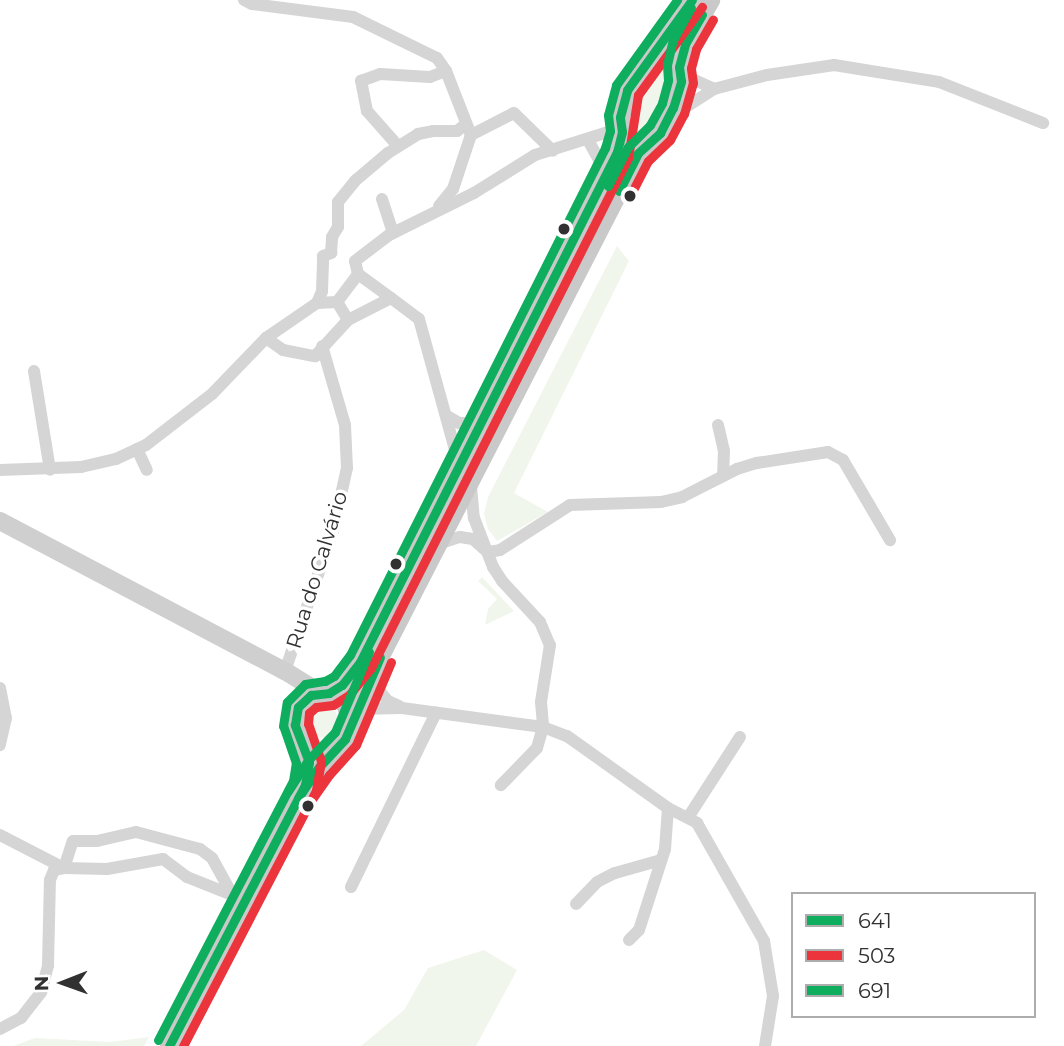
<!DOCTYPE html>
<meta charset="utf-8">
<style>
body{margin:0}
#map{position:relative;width:1064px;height:1046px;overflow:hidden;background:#fff;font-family:Montserrat,sans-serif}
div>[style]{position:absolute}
.green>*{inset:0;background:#f1f6ed}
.round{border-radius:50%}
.street>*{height:12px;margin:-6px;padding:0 6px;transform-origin:6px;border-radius:6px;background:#d5d5d5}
.secondary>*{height:18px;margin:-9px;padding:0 9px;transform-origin:9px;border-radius:9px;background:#cfcfcf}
.primary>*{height:19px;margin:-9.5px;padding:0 9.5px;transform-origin:9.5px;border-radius:9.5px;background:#c9c9c9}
.bus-1>*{height:9px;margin:-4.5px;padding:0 4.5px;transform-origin:4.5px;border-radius:4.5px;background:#0fad5e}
.bus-2>*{height:9px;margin:-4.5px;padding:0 4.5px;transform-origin:4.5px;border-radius:4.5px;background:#ec343c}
.bus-3>*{height:9px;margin:-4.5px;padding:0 4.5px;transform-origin:4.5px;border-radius:4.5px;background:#0fad5e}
.dots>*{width:19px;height:19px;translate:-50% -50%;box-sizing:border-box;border:4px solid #fff;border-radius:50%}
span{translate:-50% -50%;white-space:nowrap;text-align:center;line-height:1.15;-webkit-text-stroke:7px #fff;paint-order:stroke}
.street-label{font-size:21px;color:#313131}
.legend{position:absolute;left:791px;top:892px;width:245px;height:126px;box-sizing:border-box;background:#fff;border:2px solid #adadad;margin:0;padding:9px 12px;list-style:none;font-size:21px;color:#313131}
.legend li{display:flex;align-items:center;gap:14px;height:35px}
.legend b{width:35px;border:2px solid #adadad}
.north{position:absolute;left:28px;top:948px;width:70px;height:70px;-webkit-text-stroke:5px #fff;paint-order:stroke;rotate:269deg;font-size:19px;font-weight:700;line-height:28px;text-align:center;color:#313131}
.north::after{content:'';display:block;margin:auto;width:24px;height:32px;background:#313131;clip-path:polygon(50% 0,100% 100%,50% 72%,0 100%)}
</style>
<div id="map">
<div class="green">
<i style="clip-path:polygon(657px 65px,668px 69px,670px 76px,649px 127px,644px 132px,636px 132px,630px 123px,638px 94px)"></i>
<i style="clip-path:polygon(617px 246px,629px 261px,514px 493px,548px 512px,497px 541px,488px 529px,484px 514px,488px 497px)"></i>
<i style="clip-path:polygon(482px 577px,514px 611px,485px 625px,488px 609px,497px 599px,478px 581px)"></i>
<i class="round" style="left:304px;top:704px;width:34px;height:34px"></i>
<i style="clip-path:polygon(484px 950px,517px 970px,476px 1046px,361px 1046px,404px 1010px,428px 968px)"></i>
<i style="clip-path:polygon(149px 1037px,144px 1046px,13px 1046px,35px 1038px,110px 1042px)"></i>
</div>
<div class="street">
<i style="left:244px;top:0;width:9px;rotate:27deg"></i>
<i style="left:252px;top:4px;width:102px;rotate:7.3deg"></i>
<i style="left:353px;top:17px;width:93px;rotate:26deg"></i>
<i style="left:437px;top:58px;width:16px;rotate:55deg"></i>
<i style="left:446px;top:71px;width:69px;rotate:68.7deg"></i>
<i style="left:681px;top:74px;width:36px;rotate:24deg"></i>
<i style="left:669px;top:118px;width:54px;rotate:-32.8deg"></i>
<i style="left:714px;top:89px;width:55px;rotate:-14.8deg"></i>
<i style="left:767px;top:75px;width:68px;rotate:-8.5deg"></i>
<i style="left:834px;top:65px;width:106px;rotate:9.2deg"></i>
<i style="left:939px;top:82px;width:112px;rotate:21.5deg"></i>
<i style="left:471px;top:135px;width:48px;rotate:-27.1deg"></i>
<i style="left:514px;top:113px;width:54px;rotate:44.3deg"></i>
<i style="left:588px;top:140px;width:38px;rotate:61deg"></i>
<i style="left:398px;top:146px;width:47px;rotate:-131.5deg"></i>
<i style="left:367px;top:111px;width:31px;rotate:-101deg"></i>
<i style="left:361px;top:81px;width:20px;rotate:-20deg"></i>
<i style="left:380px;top:74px;width:50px;rotate:3.4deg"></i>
<i style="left:430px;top:77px;width:17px;rotate:-21deg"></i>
<i style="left:382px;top:199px;width:36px;rotate:72deg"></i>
<i style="left:439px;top:206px;width:22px;rotate:-51deg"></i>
<i style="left:453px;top:189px;width:57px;rotate:-71.6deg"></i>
<i style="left:331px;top:253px;width:16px;rotate:-86deg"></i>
<i style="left:332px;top:237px;width:12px;rotate:-59deg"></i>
<i style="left:338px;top:227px;width:25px;rotate:-90deg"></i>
<i style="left:338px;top:202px;width:28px;rotate:-51deg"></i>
<i style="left:356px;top:180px;width:42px;rotate:-40.2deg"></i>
<i style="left:388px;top:153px;width:36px;rotate:-32deg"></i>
<i style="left:418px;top:134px;width:15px;rotate:-11deg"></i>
<i style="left:433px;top:131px;width:24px"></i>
<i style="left:457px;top:131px;width:11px;rotate:-38deg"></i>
<i style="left:358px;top:274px;width:13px;rotate:-103deg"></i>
<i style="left:355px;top:261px;width:43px;rotate:-37.4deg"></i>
<i style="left:389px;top:235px;width:95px;rotate:-26.3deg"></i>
<i style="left:474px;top:193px;width:72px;rotate:-31.9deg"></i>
<i style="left:535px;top:155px;width:90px;rotate:-17.4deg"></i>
<i style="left:391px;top:298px;width:35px;rotate:37deg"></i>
<i style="left:419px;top:319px;width:150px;rotate:74.6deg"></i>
<i style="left:317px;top:303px;width:13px;rotate:-67deg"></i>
<i style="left:322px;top:291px;width:35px;rotate:-88deg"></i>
<i style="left:323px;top:256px;width:9px;rotate:-21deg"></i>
<i style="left:348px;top:320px;width:48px;rotate:-27.1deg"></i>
<i style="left:391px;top:298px;width:41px;rotate:-144deg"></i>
<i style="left:266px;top:338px;width:21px;rotate:35deg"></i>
<i style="left:283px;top:350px;width:33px;rotate:11deg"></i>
<i style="left:315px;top:356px;width:49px;rotate:-47.5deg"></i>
<i style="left:348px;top:320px;width:21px;rotate:-121deg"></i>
<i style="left:337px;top:302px;width:35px;rotate:-53deg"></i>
<i style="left:34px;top:371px;width:100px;rotate:80.8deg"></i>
<i style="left:447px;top:416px;width:14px;rotate:30deg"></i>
<i style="left:459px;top:423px;width:21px"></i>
<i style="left:718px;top:425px;width:26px;rotate:77deg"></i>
<i style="left:724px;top:450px;width:26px;rotate:92deg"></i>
<i style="left:137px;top:449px;width:23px;rotate:65deg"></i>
<i style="left:0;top:470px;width:81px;rotate:-2.1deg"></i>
<i style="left:81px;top:467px;width:36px;rotate:-13deg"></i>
<i style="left:116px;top:459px;width:33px;rotate:-25deg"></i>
<i style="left:146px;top:445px;width:83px;rotate:-37.7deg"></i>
<i style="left:212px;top:394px;width:78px;rotate:-46deg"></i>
<i style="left:266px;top:338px;width:62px;rotate:-34.5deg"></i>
<i style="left:317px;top:303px;width:20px;rotate:-3deg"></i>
<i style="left:471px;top:486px;width:32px;rotate:85deg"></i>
<i style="left:474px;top:518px;width:53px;rotate:68.8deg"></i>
<i style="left:493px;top:567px;width:17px;rotate:57deg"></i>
<i style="left:502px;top:581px;width:56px;rotate:47.2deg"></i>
<i style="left:540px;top:622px;width:25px;rotate:67deg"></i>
<i style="left:550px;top:645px;width:58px;rotate:99deg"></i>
<i style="left:541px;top:702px;width:25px;rotate:85deg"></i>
<i style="left:543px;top:727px;width:22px;rotate:106deg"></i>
<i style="left:537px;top:748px;width:52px;rotate:134.2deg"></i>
<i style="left:438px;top:544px;width:23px;rotate:-18deg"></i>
<i style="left:460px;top:537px;width:13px;rotate:9deg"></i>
<i style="left:473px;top:539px;width:15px;rotate:42deg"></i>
<i style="left:488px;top:552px;width:12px;rotate:-9deg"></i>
<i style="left:500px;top:550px;width:83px;rotate:-32.7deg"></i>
<i style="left:570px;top:505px;width:91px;rotate:-1.9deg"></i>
<i style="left:661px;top:502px;width:22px;rotate:-13deg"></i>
<i style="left:682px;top:497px;width:62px;rotate:-27deg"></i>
<i style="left:737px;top:469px;width:21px;rotate:-17deg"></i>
<i style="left:757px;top:463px;width:72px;rotate:-8.8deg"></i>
<i style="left:828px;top:452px;width:17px;rotate:28deg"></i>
<i style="left:843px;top:460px;width:93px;rotate:59.6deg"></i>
<i style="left:285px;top:671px;width:148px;rotate:-71.1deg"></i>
<i style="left:333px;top:531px;width:65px;rotate:-77.5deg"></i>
<i style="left:347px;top:468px;width:43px;rotate:-92.7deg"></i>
<i style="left:345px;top:425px;width:82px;rotate:-106.2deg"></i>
<i style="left:374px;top:673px;width:15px;rotate:79deg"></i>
<i style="left:377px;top:688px;width:17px;rotate:50deg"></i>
<i style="left:388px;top:701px;width:12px;rotate:24deg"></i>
<i style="left:0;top:688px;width:31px;rotate:79deg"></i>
<i style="left:6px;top:718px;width:28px;rotate:103deg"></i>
<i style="left:356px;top:709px;width:46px;rotate:-1.2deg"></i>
<i style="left:402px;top:708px;width:142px;rotate:7.7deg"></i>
<i style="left:543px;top:727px;width:26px;rotate:21deg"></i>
<i style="left:567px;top:736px;width:124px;rotate:35.5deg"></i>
<i style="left:668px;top:808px;width:33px;rotate:27deg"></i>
<i style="left:697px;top:823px;width:136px;rotate:60.4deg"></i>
<i style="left:764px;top:941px;width:56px;rotate:80.7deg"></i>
<i style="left:773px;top:996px;width:51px;rotate:99.1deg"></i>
<i style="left:689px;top:816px;width:94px;rotate:-57.2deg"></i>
<i style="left:0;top:835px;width:72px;rotate:27.3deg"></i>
<i style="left:64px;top:868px;width:43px;rotate:1.3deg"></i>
<i style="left:107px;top:869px;width:57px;rotate:-10.1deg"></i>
<i style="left:163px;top:859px;width:30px;rotate:37deg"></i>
<i style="left:187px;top:877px;width:54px;rotate:21.8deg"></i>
<i style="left:351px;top:887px;width:194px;rotate:-64deg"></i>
<i style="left:576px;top:904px;width:30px;rotate:-46deg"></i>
<i style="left:597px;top:882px;width:20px;rotate:-27deg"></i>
<i style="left:615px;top:873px;width:48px;rotate:-15.8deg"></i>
<i style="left:629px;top:940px;width:14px;rotate:-45deg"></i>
<i style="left:639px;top:930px;width:85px;rotate:-72.2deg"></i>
<i style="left:665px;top:849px;width:41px;rotate:-85.8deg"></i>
<i style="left:0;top:1029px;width:24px;rotate:-28deg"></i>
<i style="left:21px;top:1018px;width:33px;rotate:-52deg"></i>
<i style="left:41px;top:992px;width:28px;rotate:-75deg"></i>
<i style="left:48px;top:965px;width:85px;rotate:-88.7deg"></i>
<i style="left:50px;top:880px;width:11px;rotate:-68deg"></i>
<i style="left:54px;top:870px;width:10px;rotate:-11deg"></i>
<i style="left:64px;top:868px;width:28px;rotate:-72deg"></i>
<i style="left:73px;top:841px;width:24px"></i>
<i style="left:97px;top:841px;width:40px;rotate:-13deg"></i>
<i style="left:136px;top:832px;width:66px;rotate:14.9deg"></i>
<i style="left:200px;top:849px;width:15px;rotate:37deg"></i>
<i style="left:212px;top:858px;width:43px;rotate:61.1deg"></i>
</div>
<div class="secondary">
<i style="left:0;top:521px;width:322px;rotate:27.8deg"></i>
<i style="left:285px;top:671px;width:40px;rotate:32deg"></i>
</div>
<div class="primary">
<i style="left:329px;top:693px;width:15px;rotate:-32deg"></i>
<i style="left:342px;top:685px;width:29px;rotate:-52deg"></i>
<i style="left:360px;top:662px;width:571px;rotate:-63.26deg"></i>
<i style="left:617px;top:152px;width:21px;rotate:-76deg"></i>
<i style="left:622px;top:132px;width:15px;rotate:-98deg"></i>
<i style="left:620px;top:117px;width:28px;rotate:-75deg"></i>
<i style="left:627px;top:90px;width:111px;rotate:-54.2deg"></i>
<i style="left:305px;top:784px;width:22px;rotate:-80deg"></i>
<i style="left:309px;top:762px;width:40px;rotate:-111deg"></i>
<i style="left:295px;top:725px;width:18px;rotate:-81deg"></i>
<i style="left:298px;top:707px;width:18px;rotate:-43deg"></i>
<i style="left:311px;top:695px;width:18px;rotate:-6deg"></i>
<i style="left:329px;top:693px;width:19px;rotate:32deg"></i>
<i style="left:345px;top:703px;width:19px;rotate:72deg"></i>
<i style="left:169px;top:1046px;width:294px;rotate:-62.5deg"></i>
<i style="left:305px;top:785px;width:70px;rotate:-50.2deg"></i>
<i style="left:350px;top:731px;width:66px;rotate:-69.6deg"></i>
<i style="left:373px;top:669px;width:580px;rotate:-62.82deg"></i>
<i style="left:638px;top:153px;width:30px;rotate:-42deg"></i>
<i style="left:660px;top:133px;width:28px;rotate:-63deg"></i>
<i style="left:673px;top:108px;width:28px;rotate:-73deg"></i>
<i style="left:681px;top:81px;width:14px;rotate:-98deg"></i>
<i style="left:679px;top:67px;width:24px;rotate:-75deg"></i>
<i style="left:685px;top:44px;width:51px;rotate:-60.4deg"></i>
</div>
<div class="bus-1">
<i style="left:619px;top:191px;width:42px;rotate:-63.4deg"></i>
<i style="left:638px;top:153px;width:30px;rotate:-42deg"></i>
<i style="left:660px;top:133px;width:28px;rotate:-63deg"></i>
<i style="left:673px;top:108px;width:28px;rotate:-73deg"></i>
<i style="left:681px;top:81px;width:14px;rotate:-98deg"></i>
<i style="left:679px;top:67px;width:24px;rotate:-75deg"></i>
<i style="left:685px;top:44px;width:34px;rotate:-60deg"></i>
<i style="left:298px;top:798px;width:37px;rotate:-56deg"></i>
<i style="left:319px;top:767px;width:38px;rotate:-47deg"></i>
<i style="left:345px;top:739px;width:89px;rotate:-66.9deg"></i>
<i style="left:169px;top:1046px;width:294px;rotate:-62.5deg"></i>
<i style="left:305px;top:785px;width:23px;rotate:-80deg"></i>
<i style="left:309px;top:762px;width:40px;rotate:-111deg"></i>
<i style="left:295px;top:725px;width:18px;rotate:-81deg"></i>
<i style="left:298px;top:707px;width:18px;rotate:-43deg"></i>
<i style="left:311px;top:695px;width:18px;rotate:-6deg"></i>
<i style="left:329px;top:693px;width:15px;rotate:-32deg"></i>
<i style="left:342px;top:685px;width:29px;rotate:-52deg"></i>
<i style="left:360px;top:662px;width:571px;rotate:-63.26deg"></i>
<i style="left:617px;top:152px;width:21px;rotate:-76deg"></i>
<i style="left:622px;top:132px;width:15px;rotate:-98deg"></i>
<i style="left:620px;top:117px;width:28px;rotate:-75deg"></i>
<i style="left:627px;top:90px;width:111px;rotate:-54.2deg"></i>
</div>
<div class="bus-2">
<i style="left:630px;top:196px;width:39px;rotate:-63deg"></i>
<i style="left:648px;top:161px;width:30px;rotate:-44deg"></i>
<i style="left:670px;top:140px;width:30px;rotate:-62deg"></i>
<i style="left:684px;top:114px;width:32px;rotate:-74deg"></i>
<i style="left:693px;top:83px;width:15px;rotate:-98deg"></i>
<i style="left:691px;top:68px;width:20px;rotate:-75deg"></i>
<i style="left:696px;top:49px;width:34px;rotate:-60deg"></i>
<i style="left:308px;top:805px;width:37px;rotate:-55deg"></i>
<i style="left:329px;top:775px;width:40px;rotate:-48deg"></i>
<i style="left:356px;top:745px;width:90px;rotate:-67.1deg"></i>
<i style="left:183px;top:1046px;width:288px;rotate:-62.5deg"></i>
<i style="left:316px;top:790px;width:29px;rotate:-80deg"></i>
<i style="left:321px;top:761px;width:39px;rotate:-109deg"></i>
<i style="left:308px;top:724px;width:11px;rotate:-85deg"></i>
<i style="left:309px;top:713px;width:9px;rotate:-41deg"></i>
<i style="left:316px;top:707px;width:17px;rotate:-7deg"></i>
<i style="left:333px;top:705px;width:19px;rotate:-32deg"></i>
<i style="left:349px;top:695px;width:35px;rotate:-51deg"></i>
<i style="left:371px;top:668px;width:571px;rotate:-63.26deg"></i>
<i style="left:628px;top:158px;width:64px;rotate:-81deg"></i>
<i style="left:638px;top:95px;width:109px;rotate:-54deg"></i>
</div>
<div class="bus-3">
<i style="left:608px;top:186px;width:44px;rotate:-62.9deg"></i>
<i style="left:628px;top:147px;width:31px;rotate:-45deg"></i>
<i style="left:650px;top:125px;width:25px;rotate:-61deg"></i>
<i style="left:662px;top:103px;width:24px;rotate:-75deg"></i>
<i style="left:668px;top:80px;width:15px;rotate:-94deg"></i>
<i style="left:667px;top:65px;width:26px;rotate:-77deg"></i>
<i style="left:673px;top:40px;width:37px;rotate:-61deg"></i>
<i style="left:288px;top:791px;width:38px;rotate:-57deg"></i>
<i style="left:309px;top:759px;width:37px;rotate:-46deg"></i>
<i style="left:335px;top:732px;width:87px;rotate:-67deg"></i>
<i style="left:158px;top:1040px;width:292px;rotate:-62.5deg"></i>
<i style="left:293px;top:781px;width:18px;rotate:-81deg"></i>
<i style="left:296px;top:763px;width:39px;rotate:-109deg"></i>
<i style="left:283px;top:726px;width:24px;rotate:-81deg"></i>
<i style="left:287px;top:702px;width:25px;rotate:-45deg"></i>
<i style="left:305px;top:684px;width:20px;rotate:-9deg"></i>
<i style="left:325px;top:681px;width:10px;rotate:-29deg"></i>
<i style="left:334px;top:676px;width:26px;rotate:-53deg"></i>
<i style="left:350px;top:655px;width:568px;rotate:-63.3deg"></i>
<i style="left:605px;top:148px;width:18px;rotate:-74deg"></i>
<i style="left:610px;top:131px;width:16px;rotate:-97deg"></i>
<i style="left:608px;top:115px;width:31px;rotate:-75deg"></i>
<i style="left:616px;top:85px;width:105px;rotate:-54.3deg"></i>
</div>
<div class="dots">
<i style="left:630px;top:196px;background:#313131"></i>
<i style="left:564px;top:229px;background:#313131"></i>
<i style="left:396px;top:564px;background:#313131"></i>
<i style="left:308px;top:806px;background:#313131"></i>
</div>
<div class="street-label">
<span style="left:317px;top:570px;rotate:-73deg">Rua do Calvário</span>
</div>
<ul class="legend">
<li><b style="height:9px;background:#0fad5e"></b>641</li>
<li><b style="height:9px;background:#ec343c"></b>503</li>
<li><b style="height:9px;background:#0fad5e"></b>691</li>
</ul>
<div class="north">N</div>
</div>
